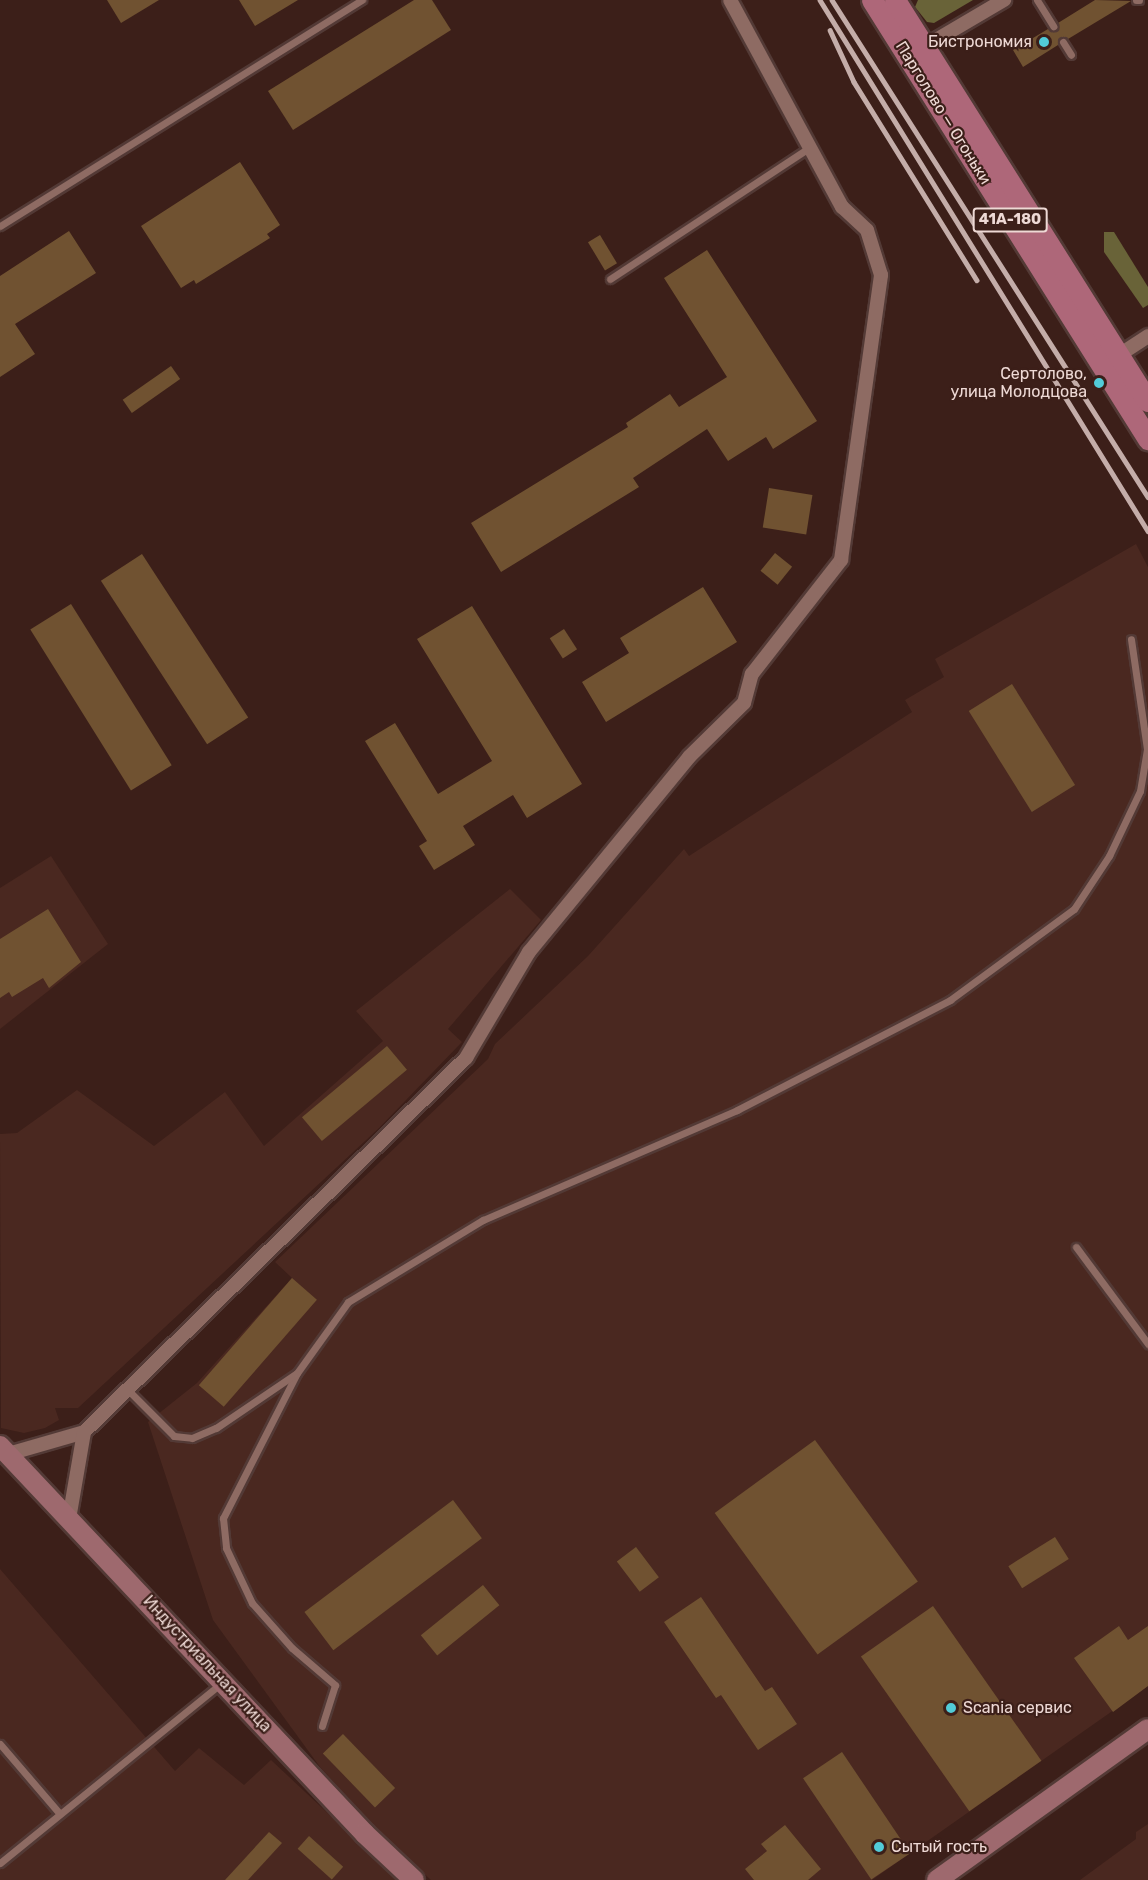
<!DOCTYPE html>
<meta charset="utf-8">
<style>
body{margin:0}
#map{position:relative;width:1148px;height:1880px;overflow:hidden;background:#3c1f19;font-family:Rubik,sans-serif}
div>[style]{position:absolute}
.built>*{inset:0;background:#4a2820}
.forest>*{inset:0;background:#696338}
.building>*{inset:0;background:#705231;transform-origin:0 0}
.roads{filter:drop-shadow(2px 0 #533a36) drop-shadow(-2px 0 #533a36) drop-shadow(0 2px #533a36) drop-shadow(0 -2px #533a36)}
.lane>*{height:7px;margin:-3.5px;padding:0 3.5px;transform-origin:3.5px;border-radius:3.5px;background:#8e6b63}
.street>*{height:14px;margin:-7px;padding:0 7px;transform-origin:7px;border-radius:7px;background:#8e6b63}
.secondary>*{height:20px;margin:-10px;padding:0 10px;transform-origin:10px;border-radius:10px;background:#9e696e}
.primary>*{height:21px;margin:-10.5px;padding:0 10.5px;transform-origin:10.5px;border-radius:10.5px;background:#ae6779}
.rail>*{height:4.5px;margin:-2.25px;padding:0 2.25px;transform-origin:2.25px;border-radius:2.25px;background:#c4ada9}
.dots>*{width:16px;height:16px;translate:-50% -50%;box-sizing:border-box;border:3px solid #3c1f19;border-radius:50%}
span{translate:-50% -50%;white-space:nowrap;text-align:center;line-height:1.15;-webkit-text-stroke:4.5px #3c1f19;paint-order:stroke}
.shield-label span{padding:2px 4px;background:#3c1f19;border:2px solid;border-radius:4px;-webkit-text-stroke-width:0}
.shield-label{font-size:15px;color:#eed9d5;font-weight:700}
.poi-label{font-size:16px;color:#eed9d5}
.right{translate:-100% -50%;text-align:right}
.left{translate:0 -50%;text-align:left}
.street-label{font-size:16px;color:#eed9d5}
</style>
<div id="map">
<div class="built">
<i style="clip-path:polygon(1136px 544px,1148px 567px,1148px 1686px,872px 1880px,431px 1880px,383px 1836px,320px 1767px,213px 1620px,148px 1422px,197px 1383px,292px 1278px,275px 1262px,488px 1059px,495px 1044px,588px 956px,684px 849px,689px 856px,912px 712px,905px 700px,944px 677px,935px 659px)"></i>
<i style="clip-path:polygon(51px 856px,108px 944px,0 1029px,0 888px)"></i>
<i style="clip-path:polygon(510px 889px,541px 920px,448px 1029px,462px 1042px,379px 1128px,78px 1408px,55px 1408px,59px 1420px,45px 1428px,24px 1433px,1px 1428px,0 1134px,17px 1133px,77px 1090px,154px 1146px,225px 1092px,264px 1146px,383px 1041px,356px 1011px)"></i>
<i style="clip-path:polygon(0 1569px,175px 1771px,199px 1748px,244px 1785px,271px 1760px,399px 1880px,0 1880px)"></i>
<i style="clip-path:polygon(1148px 1824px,1148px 1880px,1080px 1880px,1136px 1839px,1136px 1832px)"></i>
</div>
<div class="forest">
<i style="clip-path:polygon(918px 0,973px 0,934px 23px,927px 22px,915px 7px)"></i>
<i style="clip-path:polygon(1104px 232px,1114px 232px,1148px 287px,1148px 305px,1143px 308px,1104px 252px)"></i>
</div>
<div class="building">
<i style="clip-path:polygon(107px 0,159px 0,121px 23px)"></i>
<i style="clip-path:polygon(239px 0,298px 0,255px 26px)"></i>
<i style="clip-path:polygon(414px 0,432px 0,451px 30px,293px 130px,268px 91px)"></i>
<i style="clip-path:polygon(1095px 0,1131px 1px,1068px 39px,1060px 38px,1058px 45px,1023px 67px,1013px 50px,1048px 29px,1055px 31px,1058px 23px)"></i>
<i style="clip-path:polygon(240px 162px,280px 225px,267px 234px,270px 238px,196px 284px,194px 280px,181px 288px,141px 226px)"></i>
<i style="clip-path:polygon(69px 231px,96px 273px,15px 324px,35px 354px,0 377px,0 276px)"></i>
<i style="left:600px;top:235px;width:33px;height:14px;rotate:59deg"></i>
<i style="clip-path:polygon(707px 250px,817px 421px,773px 449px,766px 437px,728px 461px,707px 429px,633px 478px,639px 487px,501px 572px,471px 523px,628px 427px,626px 423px,670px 394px,679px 407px,727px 377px,664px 278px)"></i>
<i style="left:171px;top:366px;width:16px;height:59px;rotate:55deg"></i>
<i style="left:769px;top:488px;width:44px;height:40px;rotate:9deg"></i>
<i style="left:775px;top:553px;width:22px;height:23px;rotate:39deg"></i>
<i style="left:142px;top:554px;width:195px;height:49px;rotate:57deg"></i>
<i style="clip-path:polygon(703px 587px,737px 642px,606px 722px,582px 682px,629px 653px,620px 638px)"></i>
<i style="left:71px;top:604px;width:190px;height:48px;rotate:58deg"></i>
<i style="clip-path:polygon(472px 606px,582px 784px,527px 818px,513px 795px,463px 826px,475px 845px,434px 870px,419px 846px,427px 841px,365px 741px,395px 723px,438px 794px,492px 761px,417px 639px)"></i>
<i style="left:564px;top:629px;width:24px;height:17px;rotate:57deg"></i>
<i style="left:1012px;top:684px;width:119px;height:51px;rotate:58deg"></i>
<i style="clip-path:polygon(48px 909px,81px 962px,49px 988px,43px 978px,12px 997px,9px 992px,0 998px,0 939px)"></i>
<i style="left:387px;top:1046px;width:31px;height:111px;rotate:50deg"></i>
<i style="left:292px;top:1278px;width:33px;height:142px;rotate:41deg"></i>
<i style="left:815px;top:1440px;width:175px;height:124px;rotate:54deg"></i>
<i style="left:453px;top:1500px;width:48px;height:186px;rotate:53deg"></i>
<i style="left:1055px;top:1537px;width:26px;height:55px;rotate:58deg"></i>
<i style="left:636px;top:1547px;width:38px;height:24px;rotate:53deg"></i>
<i style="left:483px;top:1585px;width:26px;height:80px;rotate:51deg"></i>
<i style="clip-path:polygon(701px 1597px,765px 1691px,772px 1687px,797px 1724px,758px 1750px,721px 1695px,716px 1698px,664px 1622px)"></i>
<i style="left:933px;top:1606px;width:189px;height:88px;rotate:55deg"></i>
<i style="clip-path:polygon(1119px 1626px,1128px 1640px,1148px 1626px,1148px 1686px,1113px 1712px,1074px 1658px)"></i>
<i style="left:343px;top:1734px;width:75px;height:28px;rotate:46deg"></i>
<i style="left:842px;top:1752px;width:122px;height:47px;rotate:56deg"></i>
<i style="clip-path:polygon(785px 1825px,821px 1869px,808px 1880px,754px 1880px,745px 1869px,767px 1851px,761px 1844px)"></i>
<i style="clip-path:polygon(269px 1832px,282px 1843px,248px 1880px,225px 1880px)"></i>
<i style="left:309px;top:1836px;width:46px;height:17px;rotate:42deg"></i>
</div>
<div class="roads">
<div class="lane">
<i style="left:1037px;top:0;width:31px;rotate:58deg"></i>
<i style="left:1136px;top:0;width:3px"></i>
<i style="left:1063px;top:42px;width:15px;rotate:58deg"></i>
<i style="left:0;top:226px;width:427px;rotate:-32deg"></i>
<i style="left:610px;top:279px;width:240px;rotate:-33.4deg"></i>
<i style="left:1076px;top:1247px;width:121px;rotate:53.4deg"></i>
<i style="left:296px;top:1375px;width:161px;rotate:117deg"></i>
<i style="left:223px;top:1518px;width:30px;rotate:84deg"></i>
<i style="left:226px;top:1548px;width:61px;rotate:64.7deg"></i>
<i style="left:252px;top:1603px;width:60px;rotate:48.4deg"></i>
<i style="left:292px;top:1648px;width:57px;rotate:40.7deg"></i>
<i style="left:335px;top:1685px;width:43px;rotate:107.6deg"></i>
<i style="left:127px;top:1389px;width:66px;rotate:45deg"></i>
<i style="left:174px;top:1436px;width:18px;rotate:6deg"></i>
<i style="left:192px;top:1438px;width:26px;rotate:-23deg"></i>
<i style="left:216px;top:1428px;width:98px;rotate:-34.2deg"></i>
<i style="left:297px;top:1373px;width:87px;rotate:-54.3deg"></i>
<i style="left:348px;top:1302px;width:158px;rotate:-31.3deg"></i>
<i style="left:483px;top:1220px;width:277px;rotate:-23.4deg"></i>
<i style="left:737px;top:1110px;width:240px;rotate:-27.3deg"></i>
<i style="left:950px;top:1000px;width:154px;rotate:-36.3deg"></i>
<i style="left:1074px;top:909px;width:64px;rotate:-56.6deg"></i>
<i style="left:1109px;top:856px;width:72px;rotate:-64.5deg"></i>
<i style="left:1140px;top:791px;width:43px;rotate:-80.5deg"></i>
<i style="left:1147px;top:749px;width:111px;rotate:-98.3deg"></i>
<i style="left:0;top:1744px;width:92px;rotate:49.4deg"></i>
<i style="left:0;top:1863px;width:284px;rotate:-39.1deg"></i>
</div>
<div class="street">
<i style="left:919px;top:50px;width:99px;rotate:-30.5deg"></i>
<i style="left:1119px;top:355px;width:35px;rotate:-33deg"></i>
<i style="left:8px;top:1454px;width:79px;rotate:-16.1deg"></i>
<i style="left:84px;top:1432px;width:535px;rotate:-44.39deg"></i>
<i style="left:466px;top:1058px;width:123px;rotate:-59.3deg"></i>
<i style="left:529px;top:952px;width:252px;rotate:-50.6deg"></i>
<i style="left:689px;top:757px;width:77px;rotate:-44.5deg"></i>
<i style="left:744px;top:703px;width:30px;rotate:-75deg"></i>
<i style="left:752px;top:674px;width:145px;rotate:-52deg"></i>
<i style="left:841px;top:560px;width:288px;rotate:-82deg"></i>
<i style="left:881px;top:275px;width:47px;rotate:-107.3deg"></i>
<i style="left:867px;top:230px;width:34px;rotate:-137deg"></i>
<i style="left:842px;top:207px;width:235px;rotate:-118.4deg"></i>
<i style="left:69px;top:1519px;width:88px;rotate:-80.2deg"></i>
</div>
<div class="secondary">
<i style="left:0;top:1446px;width:533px;rotate:46.75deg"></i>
<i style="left:365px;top:1834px;width:67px;rotate:43.2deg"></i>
<i style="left:937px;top:1880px;width:259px;rotate:-35.6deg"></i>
</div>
<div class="primary">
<i style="left:872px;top:0;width:519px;rotate:57.84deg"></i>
<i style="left:895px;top:0;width:474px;rotate:57.8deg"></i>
</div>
</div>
<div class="rail">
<i style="left:820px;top:0;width:624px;rotate:58.3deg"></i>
<i style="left:832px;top:0;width:589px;rotate:57.55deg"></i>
<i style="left:830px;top:30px;width:57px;rotate:65.2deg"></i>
<i style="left:854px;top:82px;width:233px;rotate:58.2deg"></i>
</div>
<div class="dots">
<i style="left:1044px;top:42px;background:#52cbd8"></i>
<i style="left:1099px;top:383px;background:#52cbd8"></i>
<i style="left:951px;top:1708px;background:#52cbd8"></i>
<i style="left:879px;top:1847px;background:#52cbd8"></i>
</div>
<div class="shield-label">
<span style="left:1010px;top:220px">41А-180</span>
</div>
<div class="poi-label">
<span class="right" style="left:1032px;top:42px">Бистрономия</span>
<span class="right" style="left:1087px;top:383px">Сертолово,<br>улица Молодцова</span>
<span class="left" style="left:963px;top:1708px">Scania сервис</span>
<span class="left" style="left:891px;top:1847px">Сытый гость</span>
</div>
<div class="street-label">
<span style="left:943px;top:113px;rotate:58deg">Парголово — Огоньки</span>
<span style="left:207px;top:1664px;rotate:47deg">Индустриальная улица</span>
</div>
</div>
